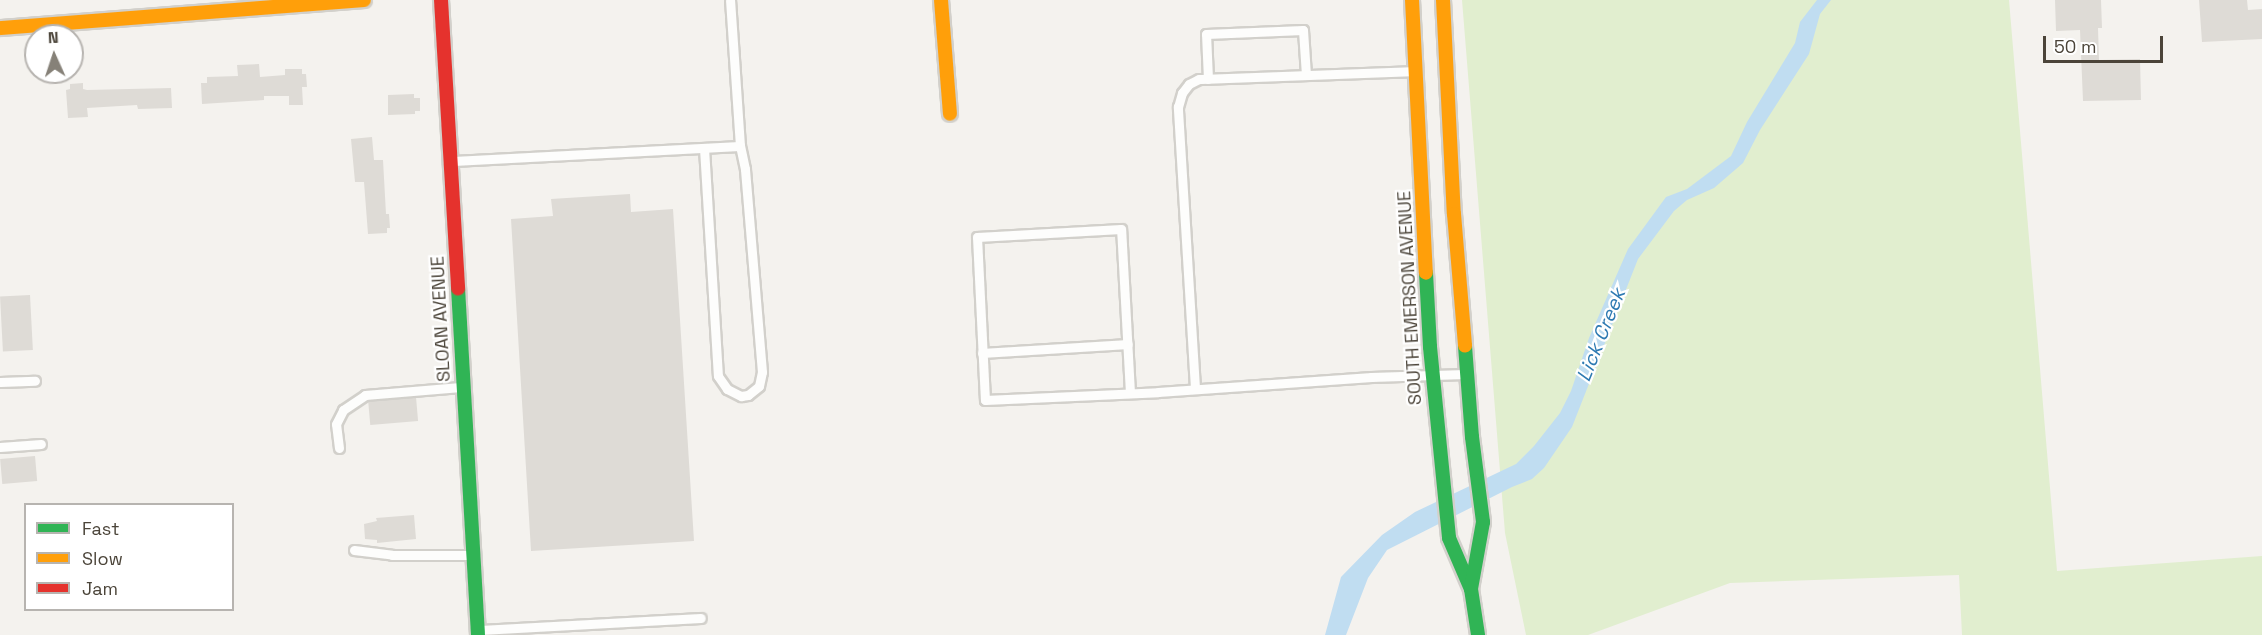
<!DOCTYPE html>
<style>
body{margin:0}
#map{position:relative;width:2262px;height:635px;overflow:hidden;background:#f4f2ee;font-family:"Space Grotesk",sans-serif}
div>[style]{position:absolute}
.green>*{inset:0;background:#e1eecf}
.water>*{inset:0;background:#c0ddf1}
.building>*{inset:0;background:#dedbd6;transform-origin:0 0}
.roads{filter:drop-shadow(2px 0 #d2d0cb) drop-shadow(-2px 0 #d2d0cb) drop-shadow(0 2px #d2d0cb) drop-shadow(0 -2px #d2d0cb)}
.lane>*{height:9px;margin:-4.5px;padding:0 4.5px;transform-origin:4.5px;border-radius:4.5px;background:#fdfdfc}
.fast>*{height:14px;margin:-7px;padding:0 7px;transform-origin:7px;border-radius:7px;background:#30b455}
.slow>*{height:14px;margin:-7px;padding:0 7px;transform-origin:7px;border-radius:7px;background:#ff9f0a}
.jam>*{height:14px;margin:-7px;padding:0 7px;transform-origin:7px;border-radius:7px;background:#e5322d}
span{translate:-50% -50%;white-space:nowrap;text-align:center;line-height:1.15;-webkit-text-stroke:4.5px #fff;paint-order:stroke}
.street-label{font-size:18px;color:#4b4439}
.water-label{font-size:20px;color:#2e7ab2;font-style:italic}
.legend{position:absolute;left:24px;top:503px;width:210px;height:108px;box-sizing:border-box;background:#fff;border:2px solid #b7b4b0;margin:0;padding:8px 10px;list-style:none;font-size:18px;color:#4b4439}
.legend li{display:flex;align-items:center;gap:12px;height:30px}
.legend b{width:30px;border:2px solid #b7b4b0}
.north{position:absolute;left:24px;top:24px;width:60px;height:60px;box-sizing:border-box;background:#fff;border:2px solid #b7b4b0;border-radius:50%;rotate:357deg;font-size:16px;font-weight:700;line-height:24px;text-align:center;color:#4b4439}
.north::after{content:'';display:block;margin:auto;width:21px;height:27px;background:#868178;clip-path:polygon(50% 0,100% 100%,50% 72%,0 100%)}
.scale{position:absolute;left:2043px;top:36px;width:120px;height:27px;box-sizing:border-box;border:3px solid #4b4439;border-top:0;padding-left:8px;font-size:18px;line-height:21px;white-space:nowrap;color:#4b4439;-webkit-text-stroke:4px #fff;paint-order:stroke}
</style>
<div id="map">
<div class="green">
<i style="clip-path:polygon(1462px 0,2009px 0,2057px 571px,2262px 556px,2262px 635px,1962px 635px,1959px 575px,1730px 583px,1588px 635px,1526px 635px,1505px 533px)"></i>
</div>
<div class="water">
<i style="clip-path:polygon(1817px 0,1831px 0,1820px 14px,1809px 54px,1760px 130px,1743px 163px,1714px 188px,1687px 200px,1674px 211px,1638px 259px,1572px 427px,1544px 468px,1532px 479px,1512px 487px,1387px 550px,1368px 578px,1346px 635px,1325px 635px,1341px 577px,1382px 535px,1415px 512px,1516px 464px,1534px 446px,1560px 413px,1571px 391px,1589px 338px,1628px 249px,1666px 197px,1687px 189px,1731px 156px,1747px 122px,1795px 43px,1800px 22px)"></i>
</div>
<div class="building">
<i style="clip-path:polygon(2055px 0,2101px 0,2102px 28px,2098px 28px,2099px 60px,2140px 59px,2141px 100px,2083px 101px,2080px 30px,2056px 31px)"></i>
<i style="clip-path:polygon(2199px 0,2247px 0,2248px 10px,2262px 9px,2262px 39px,2202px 42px)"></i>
<i style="clip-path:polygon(259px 64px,260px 77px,285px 75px,285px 69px,302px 69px,302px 74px,306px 74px,307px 87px,302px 87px,303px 105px,289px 105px,289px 96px,264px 96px,264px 100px,202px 104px,201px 83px,207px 83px,207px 77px,238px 76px,237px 65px)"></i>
<i style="clip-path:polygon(83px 83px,83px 89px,87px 90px,171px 88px,172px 108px,138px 109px,137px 105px,87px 108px,88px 117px,68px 118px,66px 90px,70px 89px,70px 84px)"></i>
<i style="clip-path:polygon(414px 94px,414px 98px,420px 98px,420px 111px,415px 111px,415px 114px,388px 115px,388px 95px)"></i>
<i style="clip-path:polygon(372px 137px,374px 160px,383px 160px,386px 214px,389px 214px,390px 228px,387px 228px,387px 233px,368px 234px,364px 182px,355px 182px,351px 139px)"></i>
<i style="clip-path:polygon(630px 194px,631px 212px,673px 209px,694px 541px,531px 551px,511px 219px,553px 216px,551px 199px)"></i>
<i style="left:30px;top:295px;width:55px;height:30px;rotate:87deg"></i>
<i style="left:416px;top:397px;width:24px;height:48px;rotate:85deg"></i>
<i style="left:35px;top:456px;width:25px;height:35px;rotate:85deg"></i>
<i style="clip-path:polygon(414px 515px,416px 539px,377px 543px,377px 540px,365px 539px,364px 524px,377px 521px,376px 518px)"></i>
</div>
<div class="roads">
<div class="lane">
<i style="left:1208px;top:79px;width:45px;rotate:-92.5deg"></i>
<i style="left:1206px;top:34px;width:97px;rotate:-2.4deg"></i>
<i style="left:1303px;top:30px;width:45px;rotate:86.2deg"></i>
<i style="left:704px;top:148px;width:228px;rotate:86.5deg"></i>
<i style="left:718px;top:376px;width:16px;rotate:55deg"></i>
<i style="left:727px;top:389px;width:16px;rotate:27deg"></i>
<i style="left:741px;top:396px;width:7px;rotate:-8deg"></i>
<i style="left:748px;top:395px;width:14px;rotate:-39deg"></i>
<i style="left:759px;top:386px;width:14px;rotate:-78deg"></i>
<i style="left:762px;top:372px;width:204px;rotate:-94.8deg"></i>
<i style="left:745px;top:169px;width:24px;rotate:-102deg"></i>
<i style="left:740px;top:146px;width:146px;rotate:-93.9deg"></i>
<i style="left:453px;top:161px;width:287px;rotate:-3deg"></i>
<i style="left:982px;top:353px;width:146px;rotate:-3.5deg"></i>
<i style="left:0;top:382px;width:35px;rotate:-2deg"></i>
<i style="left:1195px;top:388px;width:282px;rotate:-93.5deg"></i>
<i style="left:1178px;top:107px;width:15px;rotate:-74deg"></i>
<i style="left:1182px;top:93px;width:11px;rotate:-52deg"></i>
<i style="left:1189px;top:84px;width:11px;rotate:-27deg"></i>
<i style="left:1199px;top:79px;width:214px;rotate:-2.1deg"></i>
<i style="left:1130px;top:393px;width:164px;rotate:-93.1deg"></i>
<i style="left:1121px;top:229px;width:144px;rotate:176.8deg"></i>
<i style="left:977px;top:237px;width:163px;rotate:87.2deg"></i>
<i style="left:985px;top:400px;width:173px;rotate:-2.6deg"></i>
<i style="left:1158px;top:392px;width:214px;rotate:-4deg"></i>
<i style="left:1371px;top:377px;width:94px;rotate:-1.8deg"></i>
<i style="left:0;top:447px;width:41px;rotate:-4.2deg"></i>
<i style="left:339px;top:448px;width:24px;rotate:-97deg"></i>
<i style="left:336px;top:424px;width:16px;rotate:-63deg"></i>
<i style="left:343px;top:410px;width:27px;rotate:-34deg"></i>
<i style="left:365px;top:395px;width:96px;rotate:-4.8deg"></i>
<i style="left:354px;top:550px;width:38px;rotate:7deg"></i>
<i style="left:392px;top:555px;width:79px"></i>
<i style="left:480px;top:630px;width:221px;rotate:-3.1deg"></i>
</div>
<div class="fast">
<i style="left:1426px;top:273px;width:74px;rotate:86.9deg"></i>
<i style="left:1430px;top:347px;width:192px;rotate:84.3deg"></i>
<i style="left:1449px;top:538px;width:56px;rotate:66.7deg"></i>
<i style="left:1471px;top:589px;width:47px;rotate:81.3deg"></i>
<i style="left:458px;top:288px;width:348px;rotate:86.7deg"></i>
<i style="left:1465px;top:346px;width:91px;rotate:85.6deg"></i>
<i style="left:1472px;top:437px;width:86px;rotate:82.6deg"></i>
<i style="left:1483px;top:522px;width:68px;rotate:100.2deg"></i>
</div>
<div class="slow">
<i style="left:941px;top:0;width:114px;rotate:85.5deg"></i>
<i style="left:1412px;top:0;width:273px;rotate:87.1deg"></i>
<i style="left:1443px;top:0;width:214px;rotate:87.1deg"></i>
<i style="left:1454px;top:214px;width:132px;rotate:85.2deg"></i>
<i style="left:0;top:28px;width:365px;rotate:-4.4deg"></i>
</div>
<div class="jam">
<i style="left:441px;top:0;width:289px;rotate:86.6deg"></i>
</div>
</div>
<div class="street-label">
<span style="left:1410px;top:298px;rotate:-93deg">SOUTH EMERSON AVENUE</span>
<span style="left:441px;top:319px;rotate:-93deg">SLOAN AVENUE</span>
</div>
<div class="water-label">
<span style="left:1601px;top:335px;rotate:-68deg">Lick Creek</span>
</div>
<ul class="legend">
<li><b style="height:8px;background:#30b455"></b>Fast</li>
<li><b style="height:8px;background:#ff9f0a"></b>Slow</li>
<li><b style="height:8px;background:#e5322d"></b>Jam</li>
</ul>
<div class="north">N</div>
<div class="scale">50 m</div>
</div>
